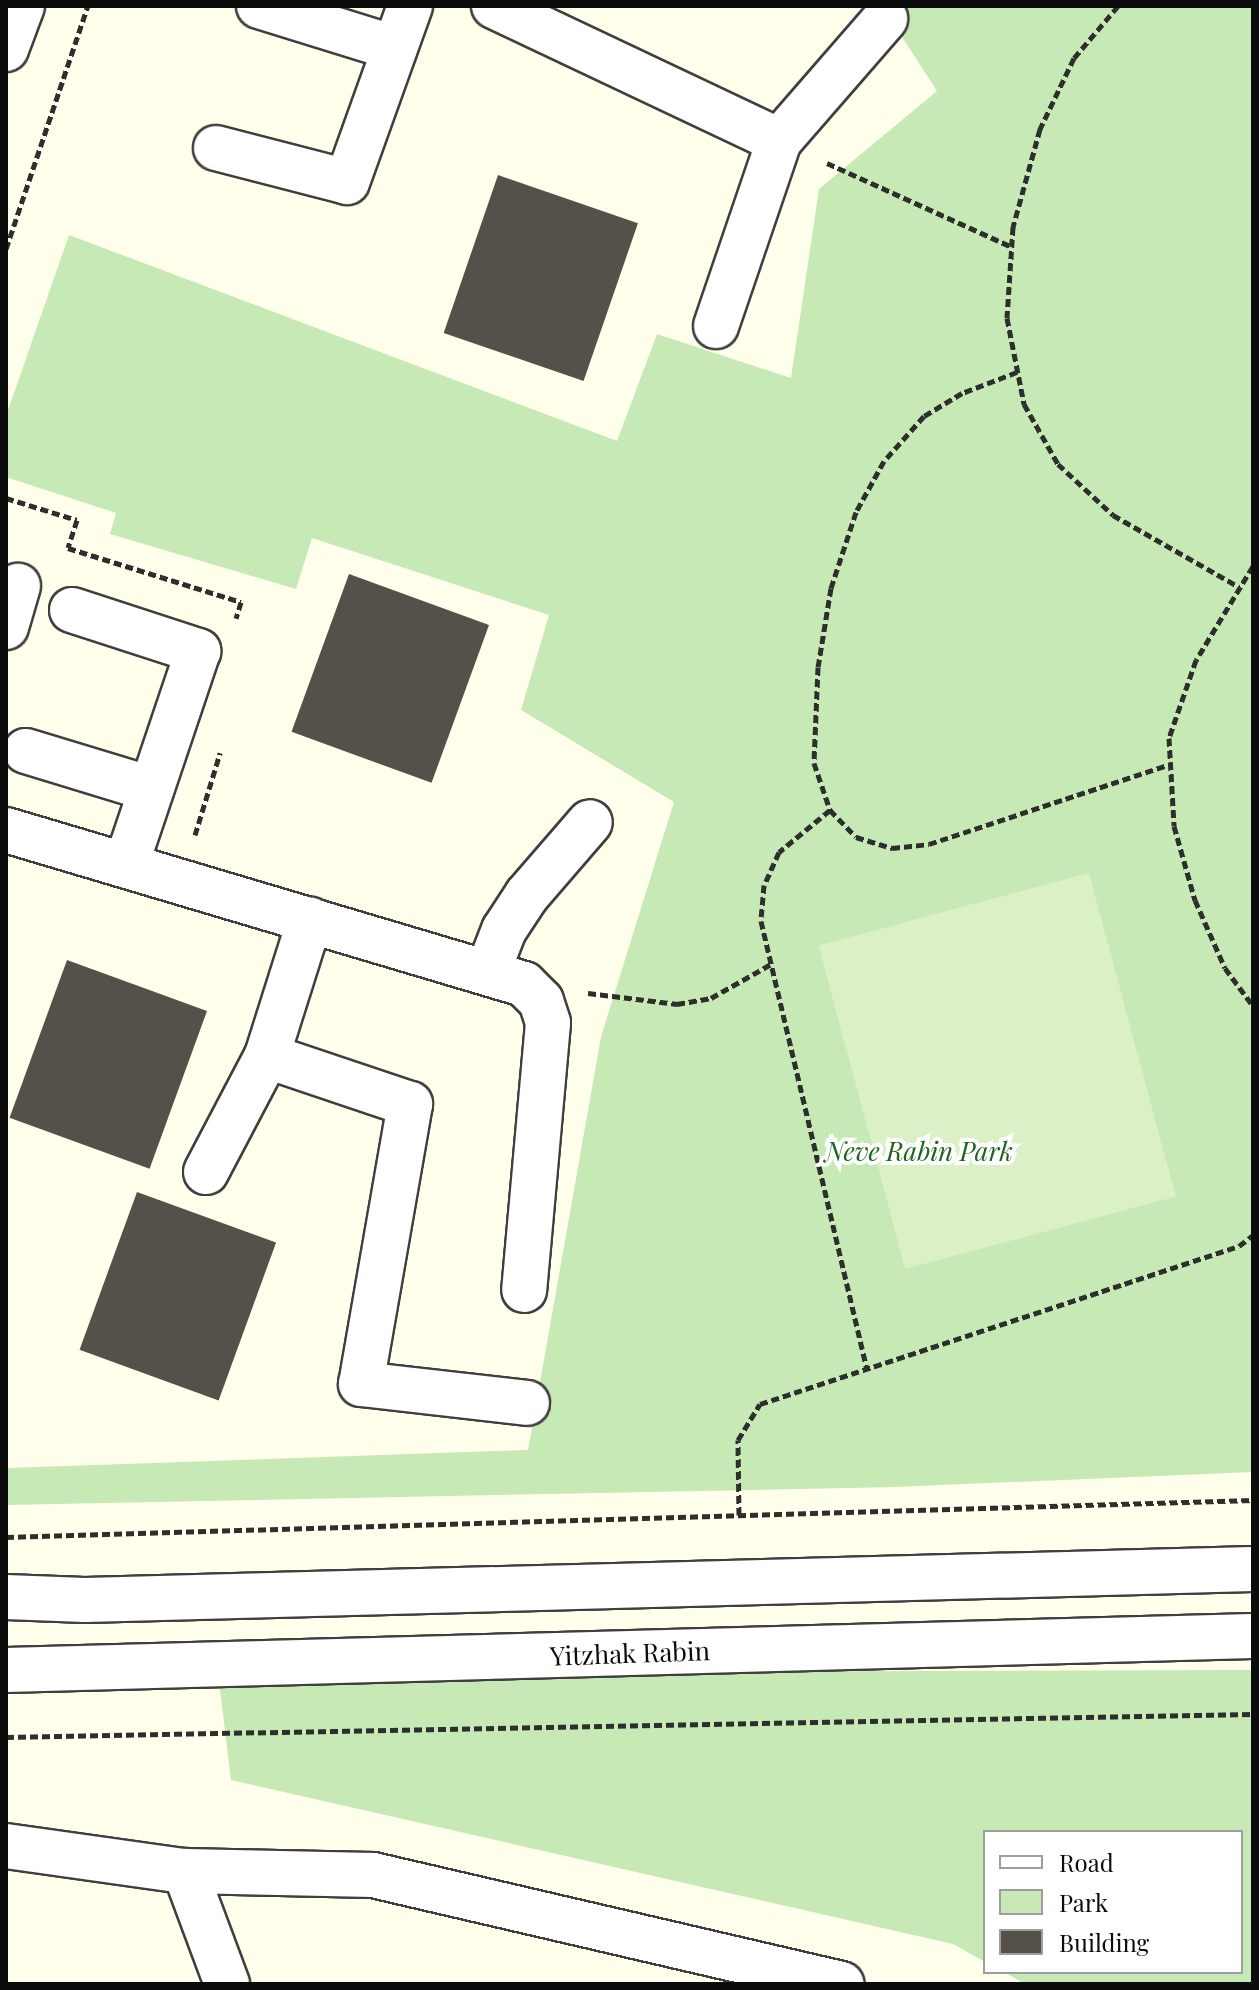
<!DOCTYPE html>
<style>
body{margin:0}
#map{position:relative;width:1259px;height:1990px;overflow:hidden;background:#ffffec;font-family:"Playfair Display",serif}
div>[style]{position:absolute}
.green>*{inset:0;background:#c7e9b5}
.pitch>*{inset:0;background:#dbf0c7;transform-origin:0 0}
.building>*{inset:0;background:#555049;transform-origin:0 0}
.path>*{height:5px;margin-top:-2.5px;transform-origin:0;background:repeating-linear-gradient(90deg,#2e2e2e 0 8px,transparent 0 12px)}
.roads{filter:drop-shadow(2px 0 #3f3f3f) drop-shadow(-2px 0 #3f3f3f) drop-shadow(0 2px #3f3f3f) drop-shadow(0 -2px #3f3f3f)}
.minor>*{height:44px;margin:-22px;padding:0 22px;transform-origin:22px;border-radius:22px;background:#fff}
span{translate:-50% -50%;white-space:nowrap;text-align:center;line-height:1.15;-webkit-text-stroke:8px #fff;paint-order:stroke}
.park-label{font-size:26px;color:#1e641c;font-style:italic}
.street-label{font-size:26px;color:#0c0c0c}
.frame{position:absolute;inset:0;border:8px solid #0c0c0c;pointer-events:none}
.legend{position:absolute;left:983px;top:1830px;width:260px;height:144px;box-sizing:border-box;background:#fff;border:2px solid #9e9e9e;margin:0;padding:10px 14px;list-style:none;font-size:24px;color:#0c0c0c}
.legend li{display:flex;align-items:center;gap:16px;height:40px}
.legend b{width:40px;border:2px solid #9e9e9e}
</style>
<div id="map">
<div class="green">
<i style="clip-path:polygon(882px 6px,1253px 6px,1253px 1472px,894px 1487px,6px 1505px,6px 1442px,8px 1468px,528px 1450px,601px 1037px,674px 802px,521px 710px,549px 615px,312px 538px,296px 589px,110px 534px,116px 513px,6px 477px,6px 416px,69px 235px,617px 441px,657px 334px,791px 378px,819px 189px,937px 91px)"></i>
<i style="clip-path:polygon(1253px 1670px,1253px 1984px,1025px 1984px,1004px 1972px,1241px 1972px,1241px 1832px,985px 1832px,985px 1962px,953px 1944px,231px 1780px,218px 1673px)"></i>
</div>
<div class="pitch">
<i style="left:1089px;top:873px;width:335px;height:280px;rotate:75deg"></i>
</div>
<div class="building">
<i style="left:498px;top:175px;width:148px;height:167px;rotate:19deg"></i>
<i style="left:349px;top:574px;width:149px;height:168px;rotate:20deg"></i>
<i style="left:67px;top:960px;width:149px;height:168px;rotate:20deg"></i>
<i style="left:137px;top:1192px;width:148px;height:168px;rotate:20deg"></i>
</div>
<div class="path">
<i style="left:1118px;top:6px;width:68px;rotate:130.2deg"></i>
<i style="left:1074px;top:58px;width:79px;rotate:115.6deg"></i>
<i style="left:1040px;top:129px;width:102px;rotate:105.4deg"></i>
<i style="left:1013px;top:227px;width:91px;rotate:93.8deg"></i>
<i style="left:1007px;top:318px;width:88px;rotate:78.8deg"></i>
<i style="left:1024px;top:404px;width:69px;rotate:60.5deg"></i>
<i style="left:1058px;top:464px;width:75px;rotate:42.8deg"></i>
<i style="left:1113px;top:515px;width:145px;rotate:29.7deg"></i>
<i style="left:827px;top:163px;width:203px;rotate:24.4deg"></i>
<i style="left:6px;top:249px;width:256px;rotate:-71.4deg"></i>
<i style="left:1017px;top:372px;width:59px;rotate:159.1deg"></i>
<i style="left:962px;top:393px;width:44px;rotate:148.8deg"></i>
<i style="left:924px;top:416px;width:60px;rotate:131.6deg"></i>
<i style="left:884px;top:461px;width:58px;rotate:118.8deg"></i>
<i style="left:856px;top:512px;width:80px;rotate:108.2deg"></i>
<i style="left:831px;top:588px;width:80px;rotate:99.3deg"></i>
<i style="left:818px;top:667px;width:96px;rotate:92.4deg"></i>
<i style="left:814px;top:763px;width:50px;rotate:71.2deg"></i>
<i style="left:830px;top:810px;width:37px;rotate:46deg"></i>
<i style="left:856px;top:837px;width:38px;rotate:17deg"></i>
<i style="left:892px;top:848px;width:37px;rotate:-6deg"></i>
<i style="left:929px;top:844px;width:255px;rotate:-18.3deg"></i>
<i style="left:6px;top:498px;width:74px;rotate:17.2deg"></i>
<i style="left:77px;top:520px;width:29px;rotate:108deg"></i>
<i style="left:68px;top:548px;width:181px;rotate:17.3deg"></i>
<i style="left:241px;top:602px;width:17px;rotate:107deg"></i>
<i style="left:1253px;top:566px;width:110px;rotate:121.2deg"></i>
<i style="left:1196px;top:660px;width:83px;rotate:109.1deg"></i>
<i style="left:1169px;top:738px;width:88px;rotate:86.7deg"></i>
<i style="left:1174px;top:826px;width:77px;rotate:74.2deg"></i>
<i style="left:1195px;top:900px;width:74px;rotate:66.2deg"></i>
<i style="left:1225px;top:968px;width:47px;rotate:53.6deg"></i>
<i style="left:830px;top:810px;width:66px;rotate:140.5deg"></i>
<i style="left:779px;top:852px;width:36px;rotate:114deg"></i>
<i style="left:764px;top:885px;width:36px;rotate:95deg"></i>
<i style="left:761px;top:921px;width:460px;rotate:76.7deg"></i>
<i style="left:195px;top:835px;width:86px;rotate:-73deg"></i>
<i style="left:588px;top:993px;width:90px;rotate:7deg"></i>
<i style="left:677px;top:1004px;width:35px;rotate:-10deg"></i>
<i style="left:711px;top:998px;width:69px;rotate:-29.5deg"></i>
<i style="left:739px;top:1515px;width:75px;rotate:-90.8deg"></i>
<i style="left:738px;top:1440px;width:42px;rotate:-58.6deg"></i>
<i style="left:760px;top:1404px;width:504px;rotate:-18.26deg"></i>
<i style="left:1239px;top:1246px;width:18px;rotate:-38deg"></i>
<i style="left:6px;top:1537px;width:1248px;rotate:-1.7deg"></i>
<i style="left:6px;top:1737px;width:1247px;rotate:-1.06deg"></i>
</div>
<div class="roads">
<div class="minor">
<i style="left:259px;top:6px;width:142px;rotate:17.2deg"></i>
<i style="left:494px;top:6px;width:315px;rotate:25.3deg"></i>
<i style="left:6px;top:49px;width:46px;rotate:-69.6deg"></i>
<i style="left:216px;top:148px;width:135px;rotate:14.5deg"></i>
<i style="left:347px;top:182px;width:187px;rotate:-70.3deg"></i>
<i style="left:716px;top:326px;width:195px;rotate:-71.2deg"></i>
<i style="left:779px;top:141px;width:162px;rotate:-49deg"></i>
<i style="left:72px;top:610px;width:133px;rotate:18deg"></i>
<i style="left:198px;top:651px;width:226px;rotate:108.6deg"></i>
<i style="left:6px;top:627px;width:43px;rotate:-73.7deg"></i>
<i style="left:26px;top:751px;width:131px;rotate:16.9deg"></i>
<i style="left:6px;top:830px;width:540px;rotate:16.56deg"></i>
<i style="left:524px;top:984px;width:24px;rotate:45deg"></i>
<i style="left:541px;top:1001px;width:23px;rotate:72deg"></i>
<i style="left:548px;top:1023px;width:268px;rotate:95.1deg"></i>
<i style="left:488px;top:971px;width:44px;rotate:-68.7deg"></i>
<i style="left:504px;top:930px;width:42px;rotate:-56.7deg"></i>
<i style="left:527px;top:895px;width:96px;rotate:-49.2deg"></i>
<i style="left:267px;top:1056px;width:151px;rotate:18.6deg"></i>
<i style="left:410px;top:1104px;width:284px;rotate:99.9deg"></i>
<i style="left:361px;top:1384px;width:167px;rotate:6.5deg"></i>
<i style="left:206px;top:1172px;width:131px;rotate:-62.3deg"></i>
<i style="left:267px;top:1056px;width:143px;rotate:-72.5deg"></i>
<i style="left:6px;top:1597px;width:79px;rotate:2.2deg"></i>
<i style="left:85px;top:1600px;width:1168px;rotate:-1.52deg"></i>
<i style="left:6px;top:1670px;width:1247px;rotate:-1.56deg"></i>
<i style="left:6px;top:1846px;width:181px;rotate:8deg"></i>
<i style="left:185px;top:1871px;width:188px;rotate:1.2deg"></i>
<i style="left:373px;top:1875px;width:481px;rotate:13.1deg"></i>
<i style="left:185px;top:1871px;width:121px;rotate:69.6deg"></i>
</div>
</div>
<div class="park-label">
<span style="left:919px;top:1151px">Neve Rabin Park</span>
</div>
<div class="street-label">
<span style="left:630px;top:1653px;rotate:-2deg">Yitzhak Rabin</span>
</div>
<div class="frame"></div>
<ul class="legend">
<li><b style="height:10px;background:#fff"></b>Road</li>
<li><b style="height:22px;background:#c7e9b5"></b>Park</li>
<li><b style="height:22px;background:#555049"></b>Building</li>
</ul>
</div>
